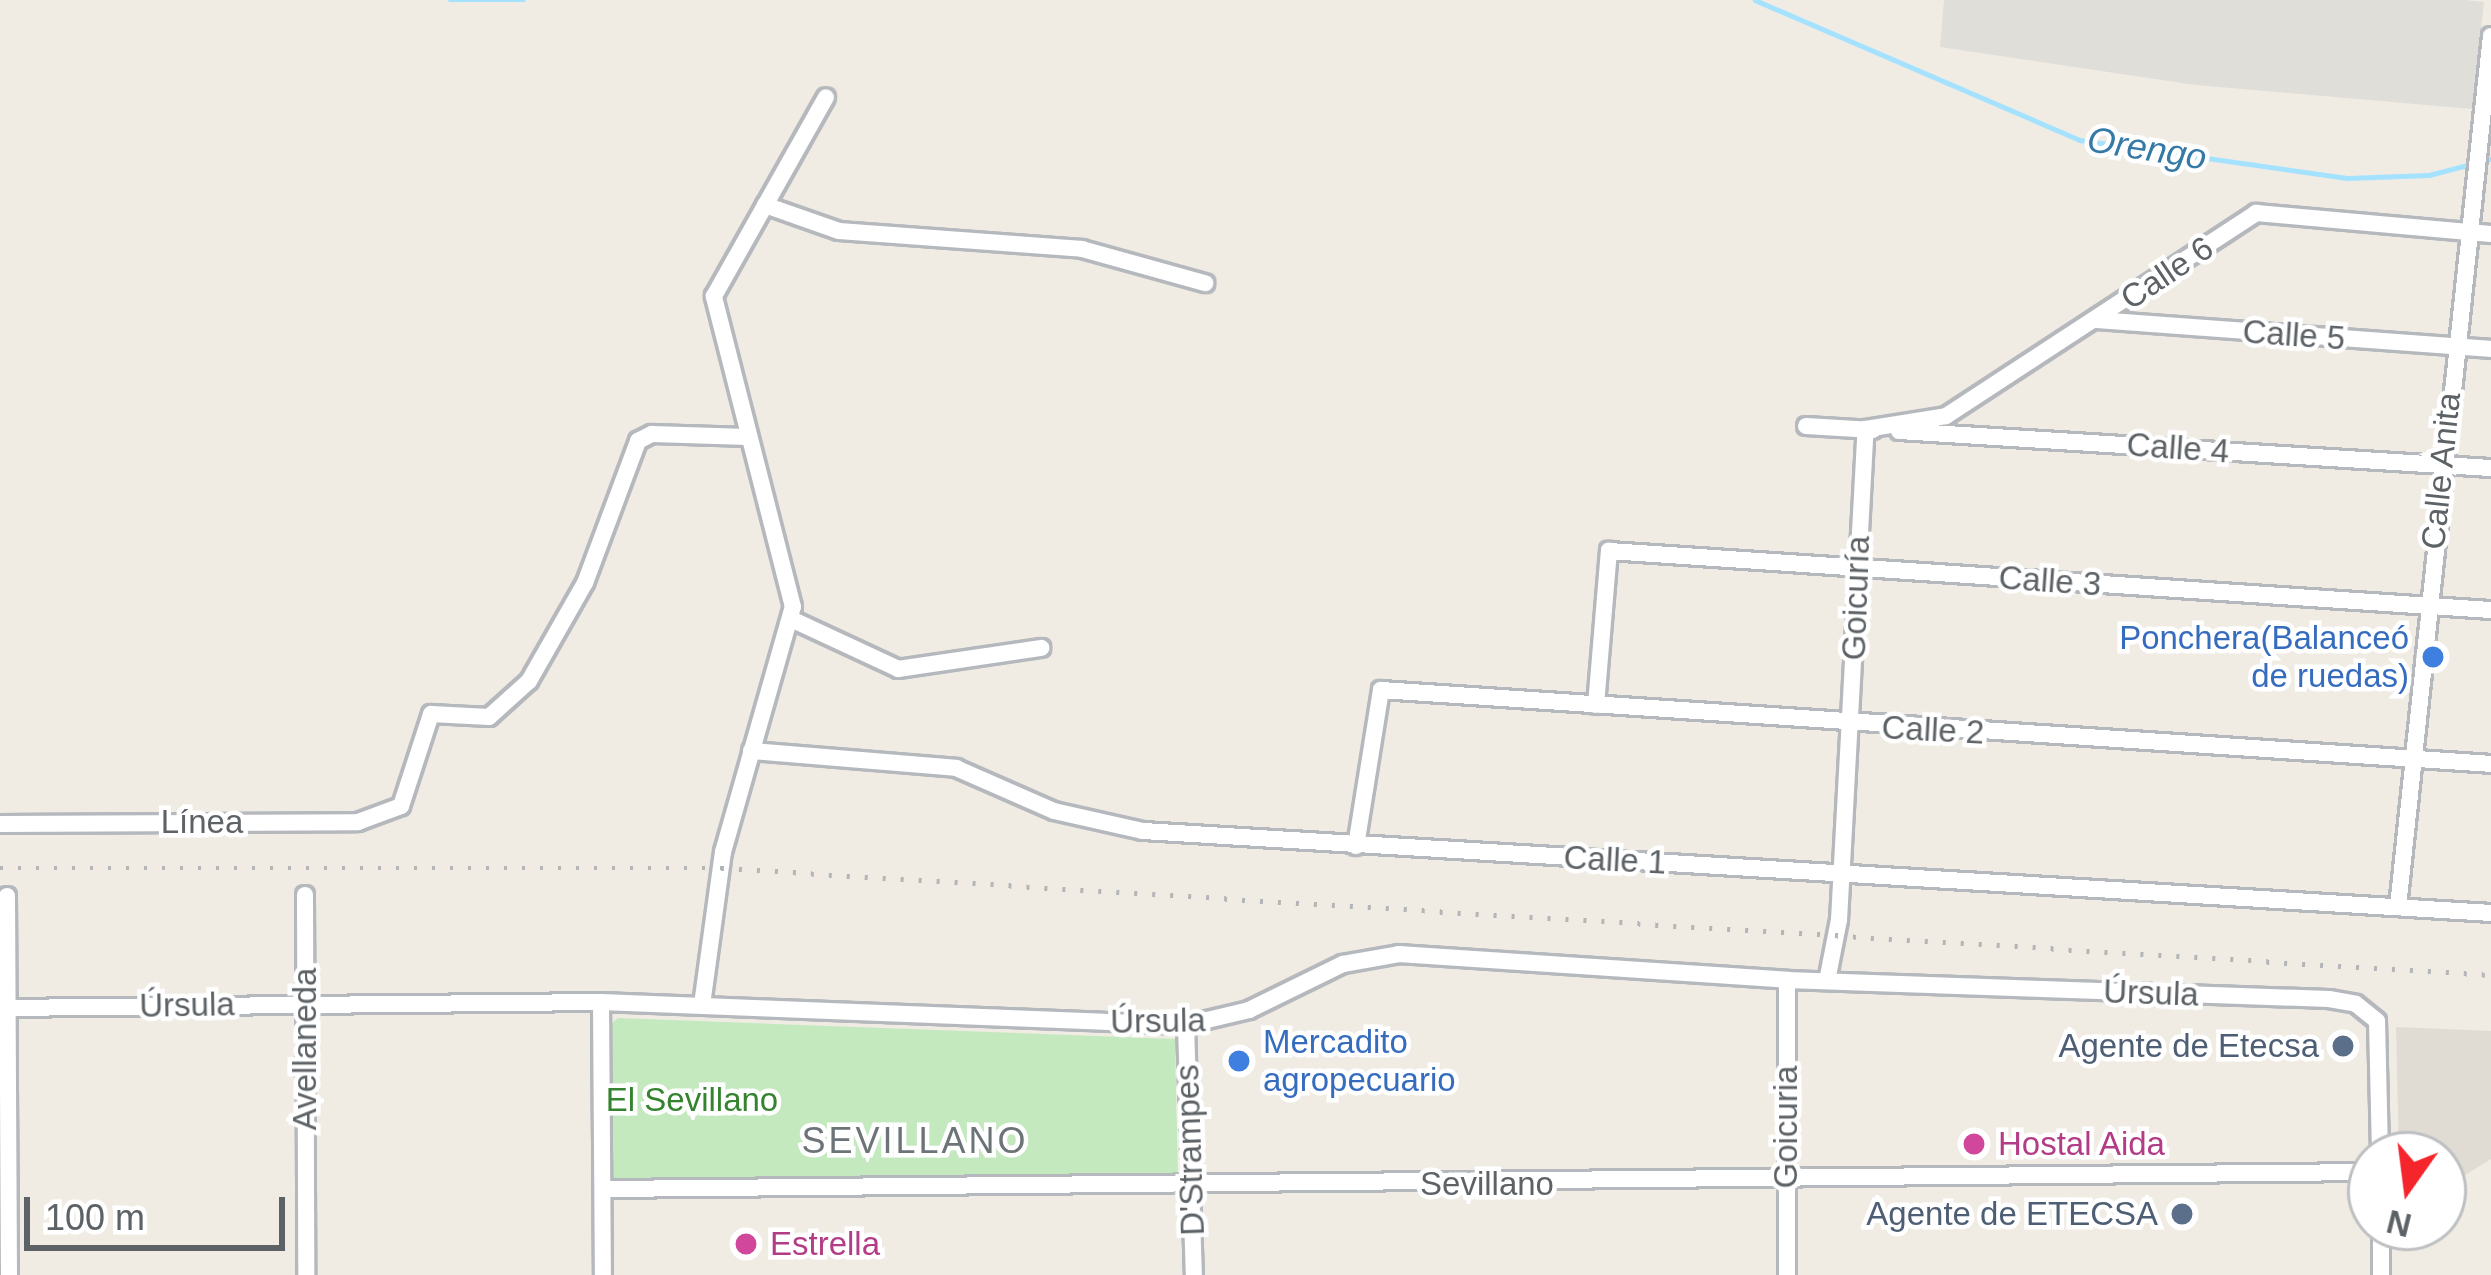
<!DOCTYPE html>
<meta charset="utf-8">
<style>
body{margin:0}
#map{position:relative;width:2491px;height:1275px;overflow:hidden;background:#f0ece4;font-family:Arial,sans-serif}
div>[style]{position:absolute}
.industrial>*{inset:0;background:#e0ded9}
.education>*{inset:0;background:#e0dbd3}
.green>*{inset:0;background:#c4e9bf}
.stream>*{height:4.5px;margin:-2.25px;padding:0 2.25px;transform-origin:2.25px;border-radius:2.25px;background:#a5e2ff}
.roads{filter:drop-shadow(3px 0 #b5b8bc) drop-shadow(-3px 0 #b5b8bc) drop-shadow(0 3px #b5b8bc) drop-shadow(0 -3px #b5b8bc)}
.minor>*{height:16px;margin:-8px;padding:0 8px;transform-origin:8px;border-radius:8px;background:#fff}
.rail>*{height:4.5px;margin-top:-2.25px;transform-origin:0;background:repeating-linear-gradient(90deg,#b4b5b6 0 3px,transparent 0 18px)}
.dots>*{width:33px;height:33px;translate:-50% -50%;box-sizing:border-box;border:6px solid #fff;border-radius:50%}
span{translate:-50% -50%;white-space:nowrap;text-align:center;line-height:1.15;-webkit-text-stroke:9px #fff;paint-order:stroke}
.street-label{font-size:33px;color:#5c6266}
.shop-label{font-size:33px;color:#366cbe}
.right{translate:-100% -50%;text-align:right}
.left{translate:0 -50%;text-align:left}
.service-label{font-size:33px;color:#4e5e75}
.park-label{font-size:33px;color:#34832e}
.hotel-label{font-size:33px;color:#b23c85}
.water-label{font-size:36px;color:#3579a7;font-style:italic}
.neighbourhood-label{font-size:36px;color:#6d7478;letter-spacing:3px}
.north{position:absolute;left:2347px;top:1131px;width:120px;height:120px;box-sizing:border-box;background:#fff;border:3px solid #bec0c2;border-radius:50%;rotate:194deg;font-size:33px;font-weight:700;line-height:48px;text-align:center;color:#5c6266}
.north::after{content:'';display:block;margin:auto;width:42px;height:54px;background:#f5252c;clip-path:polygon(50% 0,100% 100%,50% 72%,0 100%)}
.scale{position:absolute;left:24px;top:1197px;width:261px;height:54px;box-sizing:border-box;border:6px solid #5c6266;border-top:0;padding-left:15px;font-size:36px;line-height:42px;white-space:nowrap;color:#5c6266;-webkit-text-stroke:9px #fff;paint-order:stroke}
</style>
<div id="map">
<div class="industrial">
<i style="clip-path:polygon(1944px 0,2465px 0,2484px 2px,2472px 109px,2196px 85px,1940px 47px)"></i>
</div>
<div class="education">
<i style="clip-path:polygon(2396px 1027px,2491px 1031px,2491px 1159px,2465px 1175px,2443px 1178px,2443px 1155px,2399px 1155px)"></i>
</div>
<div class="green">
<i style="clip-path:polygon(618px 1018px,1175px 1039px,1178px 1180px,612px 1180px,611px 1024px)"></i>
</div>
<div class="stream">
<i style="left:450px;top:0;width:74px"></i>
<i style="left:1755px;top:0;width:354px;rotate:23.3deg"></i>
<i style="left:2080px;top:140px;width:271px;rotate:8.1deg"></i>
<i style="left:2348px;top:178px;width:81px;rotate:-2.1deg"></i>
<i style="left:2429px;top:175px;width:64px;rotate:-14.5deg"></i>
</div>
<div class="roads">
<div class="minor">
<i style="left:765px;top:205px;width:78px;rotate:19.4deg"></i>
<i style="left:839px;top:231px;width:244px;rotate:4.2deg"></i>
<i style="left:1082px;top:249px;width:128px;rotate:15.5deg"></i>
<i style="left:2098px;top:320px;width:394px;rotate:4.2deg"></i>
<i style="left:1806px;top:426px;width:67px;rotate:3.4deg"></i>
<i style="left:1866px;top:429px;width:81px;rotate:-9.2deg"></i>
<i style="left:1946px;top:416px;width:371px;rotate:-33.2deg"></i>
<i style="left:2256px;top:213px;width:236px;rotate:5.1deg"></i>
<i style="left:1899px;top:431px;width:593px;rotate:3.58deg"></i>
<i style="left:791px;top:619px;width:118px;rotate:25deg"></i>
<i style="left:898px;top:669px;width:145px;rotate:-8.4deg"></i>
<i style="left:1596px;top:705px;width:155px;rotate:-85.2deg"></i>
<i style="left:1609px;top:551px;width:884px;rotate:3.83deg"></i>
<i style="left:751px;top:751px;width:206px;rotate:4.7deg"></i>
<i style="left:956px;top:768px;width:107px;rotate:23.7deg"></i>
<i style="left:1054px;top:811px;width:91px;rotate:12.7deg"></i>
<i style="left:1143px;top:831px;width:1350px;rotate:3.48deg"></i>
<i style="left:0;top:824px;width:358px;rotate:-0.3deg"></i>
<i style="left:358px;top:822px;width:46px;rotate:-20.4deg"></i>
<i style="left:401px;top:806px;width:97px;rotate:-71.9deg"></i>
<i style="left:431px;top:714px;width:58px;rotate:3deg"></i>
<i style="left:489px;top:717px;width:54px;rotate:-42deg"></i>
<i style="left:529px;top:681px;width:113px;rotate:-60.3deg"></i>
<i style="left:585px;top:583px;width:152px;rotate:-69.5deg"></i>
<i style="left:638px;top:441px;width:16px;rotate:-27deg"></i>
<i style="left:652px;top:434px;width:96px;rotate:1.8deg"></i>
<i style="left:1356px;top:846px;width:158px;rotate:-80.9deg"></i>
<i style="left:1381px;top:690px;width:1112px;rotate:3.81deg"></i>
<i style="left:305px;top:895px;width:380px;rotate:89.8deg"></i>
<i style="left:7px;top:896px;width:379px;rotate:89.7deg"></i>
<i style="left:2398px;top:907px;width:876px;rotate:-83.91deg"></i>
<i style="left:1787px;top:980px;width:295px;rotate:90deg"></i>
<i style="left:1827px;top:981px;width:62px;rotate:-78.9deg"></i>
<i style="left:1839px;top:920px;width:492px;rotate:-86.9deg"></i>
<i style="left:601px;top:1002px;width:273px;rotate:89.6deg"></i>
<i style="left:702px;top:1005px;width:154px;rotate:-82.2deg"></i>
<i style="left:723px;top:852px;width:255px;rotate:-74.1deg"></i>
<i style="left:793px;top:607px;width:321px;rotate:-104.3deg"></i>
<i style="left:714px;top:296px;width:228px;rotate:-60.6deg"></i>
<i style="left:0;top:1008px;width:601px;rotate:-0.57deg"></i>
<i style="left:601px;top:1002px;width:585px;rotate:2.25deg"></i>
<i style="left:1186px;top:1025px;width:65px;rotate:-13.4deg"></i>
<i style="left:1249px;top:1010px;width:105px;rotate:-26.1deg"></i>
<i style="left:1343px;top:964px;width:57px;rotate:-10.1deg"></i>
<i style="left:1399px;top:954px;width:389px;rotate:3.8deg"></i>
<i style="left:1787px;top:980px;width:542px;rotate:2.01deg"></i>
<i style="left:2329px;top:999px;width:27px;rotate:10deg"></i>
<i style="left:2356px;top:1004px;width:27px;rotate:39deg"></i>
<i style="left:2377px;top:1021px;width:134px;rotate:88.7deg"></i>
<i style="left:1186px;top:1025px;width:250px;rotate:88.2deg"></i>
<i style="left:603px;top:1189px;width:1768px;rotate:-0.55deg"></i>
<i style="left:2381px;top:1227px;width:48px;rotate:90deg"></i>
</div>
</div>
<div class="rail">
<i style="left:0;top:868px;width:721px"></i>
<i style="left:721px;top:868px;width:1773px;rotate:3.46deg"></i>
</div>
<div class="dots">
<i style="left:2433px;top:657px;background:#3f7fe0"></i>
<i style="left:2343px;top:1046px;background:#5c6f8a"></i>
<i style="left:1239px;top:1061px;background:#3f7fe0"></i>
<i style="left:1974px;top:1144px;background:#d1479c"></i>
<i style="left:2182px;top:1214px;background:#5c6f8a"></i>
<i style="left:746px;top:1244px;background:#d1479c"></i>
</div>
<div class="street-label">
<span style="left:2167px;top:273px;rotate:-34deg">Calle 6</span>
<span style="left:2294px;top:335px;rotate:4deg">Calle 5</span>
<span style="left:2178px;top:448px;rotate:4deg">Calle 4</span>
<span style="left:2441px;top:471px;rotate:-84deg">Calle Anita</span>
<span style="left:2050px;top:581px;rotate:4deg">Calle 3</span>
<span style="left:1856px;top:598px;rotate:-88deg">Goicuría</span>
<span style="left:1933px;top:730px;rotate:3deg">Calle 2</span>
<span style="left:202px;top:822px">Línea</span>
<span style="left:1615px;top:860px;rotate:3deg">Calle 1</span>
<span style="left:2151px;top:993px;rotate:2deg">Úrsula</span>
<span style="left:187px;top:1005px;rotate:-1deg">Úrsula</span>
<span style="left:1158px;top:1021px;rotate:-1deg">Úrsula</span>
<span style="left:305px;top:1049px;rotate:-90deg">Avellaneda</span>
<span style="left:1786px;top:1127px;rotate:-90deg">Goicuria</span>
<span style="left:1190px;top:1150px;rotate:-92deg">D'Strampes</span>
<span style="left:1487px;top:1184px">Sevillano</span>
</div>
<div class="shop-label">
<span class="right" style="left:2409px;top:657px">Ponchera(Balanceó<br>de ruedas)</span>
<span class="left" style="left:1263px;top:1061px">Mercadito<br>agropecuario</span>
</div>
<div class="service-label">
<span class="right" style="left:2319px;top:1046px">Agente de Etecsa</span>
<span class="right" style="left:2158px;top:1214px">Agente de ETECSA</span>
</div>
<div class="park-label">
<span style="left:692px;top:1100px">El Sevillano</span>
</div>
<div class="hotel-label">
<span class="left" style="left:1998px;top:1144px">Hostal Aida</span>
<span class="left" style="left:770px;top:1244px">Estrella</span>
</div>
<div class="water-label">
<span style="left:2147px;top:148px;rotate:9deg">Orengo</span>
</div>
<div class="neighbourhood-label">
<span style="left:915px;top:1141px">SEVILLANO</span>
</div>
<div class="north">N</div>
<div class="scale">100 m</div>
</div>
